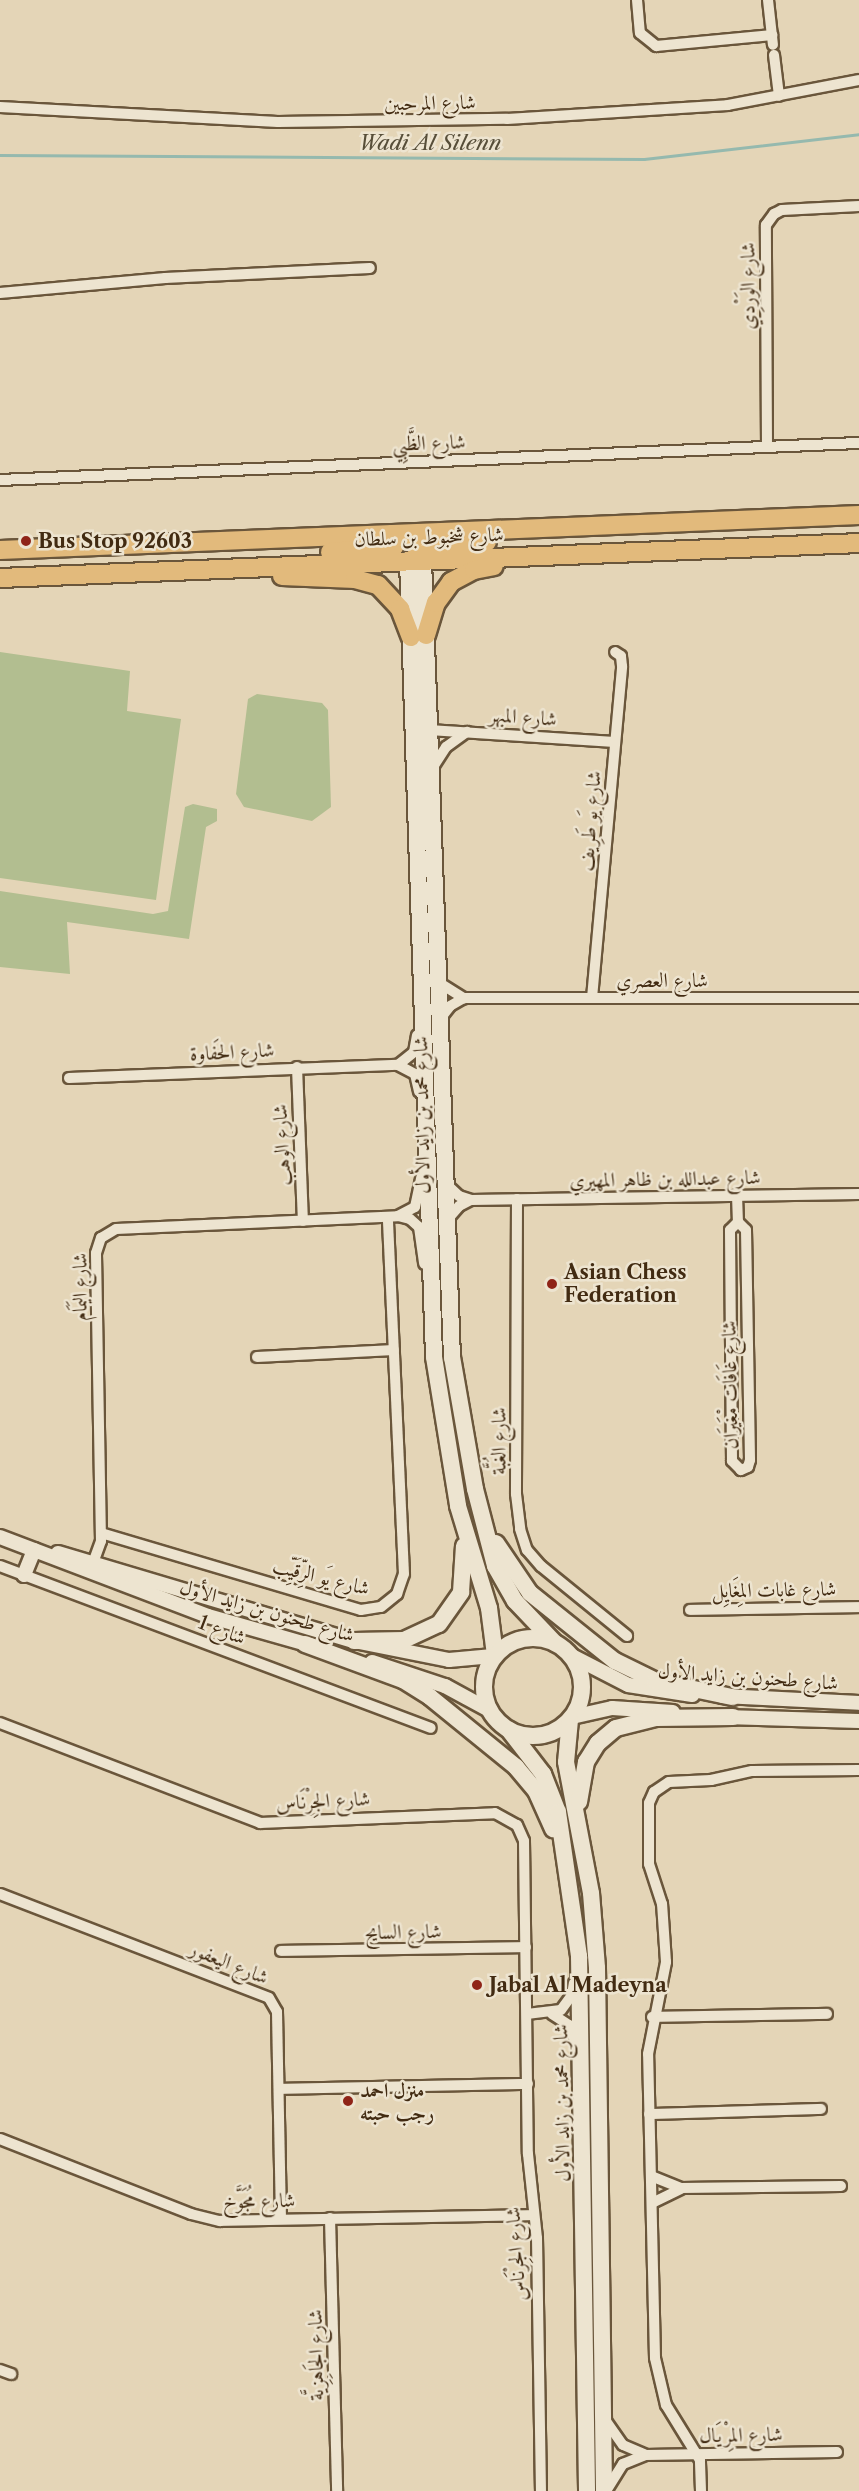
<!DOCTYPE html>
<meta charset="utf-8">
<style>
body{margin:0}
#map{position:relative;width:859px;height:2491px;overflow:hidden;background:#e4d5b7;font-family:"Libre Caslon Text",Amiri,serif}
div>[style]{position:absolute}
.green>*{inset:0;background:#b2be90}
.stream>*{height:3px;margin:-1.5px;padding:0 1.5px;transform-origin:1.5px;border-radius:1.5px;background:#95b9ae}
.roads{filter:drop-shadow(2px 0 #6a563b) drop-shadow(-2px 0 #6a563b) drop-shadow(0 2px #6a563b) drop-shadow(0 -2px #6a563b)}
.minor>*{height:10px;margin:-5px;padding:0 5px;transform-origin:5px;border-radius:5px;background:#ede4d0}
.tertiary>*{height:14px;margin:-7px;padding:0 7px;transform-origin:7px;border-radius:7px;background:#ede4d0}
.secondary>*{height:16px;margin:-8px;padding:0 8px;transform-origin:8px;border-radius:8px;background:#ede4d0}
.secondary>.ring{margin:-8px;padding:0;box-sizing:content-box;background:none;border:16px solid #ede4d0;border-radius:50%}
.primary>*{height:18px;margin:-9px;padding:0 9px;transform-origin:9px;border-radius:9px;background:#e2ba7c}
.dots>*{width:16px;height:16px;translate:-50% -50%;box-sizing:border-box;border:3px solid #ede4d0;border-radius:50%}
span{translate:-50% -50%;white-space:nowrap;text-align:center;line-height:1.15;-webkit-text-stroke:5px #ede4d0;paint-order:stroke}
.street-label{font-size:20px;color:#422b12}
.poi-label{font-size:20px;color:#422b12;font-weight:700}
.left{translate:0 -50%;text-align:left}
.water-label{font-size:21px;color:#574e39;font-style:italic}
</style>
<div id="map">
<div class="green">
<i style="clip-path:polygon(0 652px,130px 671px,127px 711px,181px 719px,156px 900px,0 878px)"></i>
<i style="clip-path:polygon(257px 694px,322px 703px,328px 710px,331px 807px,312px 821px,244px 807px,236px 794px,248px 699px)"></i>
<i style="clip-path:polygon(193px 804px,217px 809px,217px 821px,206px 827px,189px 939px,67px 922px,70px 974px,0 967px,0 891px,153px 914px,168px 911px,185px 807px)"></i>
</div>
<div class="stream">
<i style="left:0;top:155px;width:644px;rotate:0.36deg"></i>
<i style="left:644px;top:159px;width:216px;rotate:-6.6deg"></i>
</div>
<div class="roads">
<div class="minor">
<i style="left:637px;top:0;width:33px;rotate:85deg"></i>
<i style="left:640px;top:33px;width:21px;rotate:39deg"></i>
<i style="left:656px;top:46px;width:117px;rotate:-5.4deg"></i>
<i style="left:768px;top:0;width:45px;rotate:83.7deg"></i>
<i style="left:774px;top:55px;width:41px;rotate:83deg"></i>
<i style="left:0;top:107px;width:278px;rotate:3.1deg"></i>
<i style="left:278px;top:122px;width:229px;rotate:-0.8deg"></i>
<i style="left:507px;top:119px;width:221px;rotate:-3.6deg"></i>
<i style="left:728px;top:105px;width:133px;rotate:-10.8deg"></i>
<i style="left:0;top:293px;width:166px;rotate:-5.2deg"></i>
<i style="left:165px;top:278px;width:205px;rotate:-2.8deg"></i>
<i style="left:767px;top:446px;width:221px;rotate:-90.3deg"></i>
<i style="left:766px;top:225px;width:14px;rotate:-54deg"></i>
<i style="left:774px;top:214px;width:9px;rotate:-27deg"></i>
<i style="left:782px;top:210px;width:77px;rotate:-3deg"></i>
<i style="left:0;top:480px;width:860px;rotate:-2.47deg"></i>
<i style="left:429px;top:730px;width:186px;rotate:3.7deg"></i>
<i style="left:433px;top:767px;width:24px;rotate:-57deg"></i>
<i style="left:446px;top:747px;width:26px;rotate:-36deg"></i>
<i style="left:438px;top:982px;width:31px;rotate:32deg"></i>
<i style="left:464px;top:998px;width:395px"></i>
<i style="left:592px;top:998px;width:333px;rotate:-84.8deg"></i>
<i style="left:622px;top:666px;width:10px;rotate:-96deg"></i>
<i style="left:621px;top:656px;width:7px;rotate:-146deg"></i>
<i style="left:440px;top:1019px;width:16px;rotate:-52deg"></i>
<i style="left:450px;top:1006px;width:16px;rotate:-30deg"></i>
<i style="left:398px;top:1065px;width:21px;rotate:-39deg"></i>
<i style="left:414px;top:1052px;width:17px;rotate:-80deg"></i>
<i style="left:297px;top:1067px;width:154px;rotate:87.8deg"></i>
<i style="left:69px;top:1078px;width:329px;rotate:-2.3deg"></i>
<i style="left:398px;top:1065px;width:19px;rotate:28deg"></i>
<i style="left:415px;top:1074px;width:18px;rotate:77deg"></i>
<i style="left:445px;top:1183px;width:19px;rotate:43deg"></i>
<i style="left:459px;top:1196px;width:13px;rotate:18deg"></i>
<i style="left:471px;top:1200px;width:388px;rotate:-0.9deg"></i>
<i style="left:737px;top:1195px;width:27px;rotate:88deg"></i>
<i style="left:517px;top:1199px;width:295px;rotate:90.2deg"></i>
<i style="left:516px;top:1494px;width:35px;rotate:83deg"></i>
<i style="left:520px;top:1529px;width:22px;rotate:72deg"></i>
<i style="left:527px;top:1550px;width:21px;rotate:49deg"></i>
<i style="left:541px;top:1566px;width:111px;rotate:39.1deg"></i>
<i style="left:398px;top:1216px;width:12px;rotate:14deg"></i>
<i style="left:410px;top:1219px;width:12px;rotate:42deg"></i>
<i style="left:419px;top:1227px;width:37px;rotate:82deg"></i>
<i style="left:447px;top:1220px;width:18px;rotate:-49deg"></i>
<i style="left:459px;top:1206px;width:13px;rotate:-27deg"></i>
<i style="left:738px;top:1222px;width:11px;rotate:45deg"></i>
<i style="left:746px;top:1230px;width:230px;rotate:89deg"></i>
<i style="left:750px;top:1460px;width:7px;rotate:106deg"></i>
<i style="left:748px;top:1467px;width:8px;rotate:157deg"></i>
<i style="left:741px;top:1470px;width:13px;rotate:-135deg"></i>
<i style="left:732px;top:1461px;width:231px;rotate:-90.5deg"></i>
<i style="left:730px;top:1230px;width:11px;rotate:-45deg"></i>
<i style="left:257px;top:1357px;width:137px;rotate:-2.9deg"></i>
<i style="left:101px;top:1533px;width:271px;rotate:16.5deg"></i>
<i style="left:361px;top:1610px;width:20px;rotate:-9deg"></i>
<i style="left:381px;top:1607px;width:21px;rotate:-39deg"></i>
<i style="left:397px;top:1594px;width:21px;rotate:-71deg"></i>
<i style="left:404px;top:1574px;width:357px;rotate:-92.6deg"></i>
<i style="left:93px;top:1563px;width:23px;rotate:-70deg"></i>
<i style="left:101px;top:1541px;width:288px;rotate:-91deg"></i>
<i style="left:96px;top:1253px;width:16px;rotate:-72deg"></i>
<i style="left:101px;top:1238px;width:17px;rotate:-31deg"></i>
<i style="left:116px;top:1229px;width:282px;rotate:-2.6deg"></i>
<i style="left:398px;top:1216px;width:19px;rotate:-28deg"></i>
<i style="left:415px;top:1207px;width:30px;rotate:-78deg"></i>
<i style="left:0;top:1566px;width:460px;rotate:20.6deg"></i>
<i style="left:690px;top:1610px;width:169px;rotate:-1deg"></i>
<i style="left:0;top:1723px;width:279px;rotate:21deg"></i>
<i style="left:260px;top:1823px;width:235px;rotate:-2.4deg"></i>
<i style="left:495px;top:1813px;width:25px;rotate:29deg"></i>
<i style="left:517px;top:1825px;width:17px;rotate:66deg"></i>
<i style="left:524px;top:1841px;width:313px;rotate:89.3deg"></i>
<i style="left:528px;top:2154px;width:84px;rotate:83.9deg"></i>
<i style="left:537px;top:2238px;width:253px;rotate:89.1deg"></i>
<i style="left:0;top:1894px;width:288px;rotate:21.1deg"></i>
<i style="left:269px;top:1998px;width:16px;rotate:60deg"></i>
<i style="left:277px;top:2012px;width:207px;rotate:88.9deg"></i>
<i style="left:281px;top:1951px;width:245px;rotate:-0.9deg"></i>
<i style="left:527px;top:2014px;width:34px;rotate:-7deg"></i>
<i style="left:561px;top:2010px;width:19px;rotate:-54deg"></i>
<i style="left:572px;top:1995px;width:12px;rotate:-81deg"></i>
<i style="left:552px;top:2014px;width:20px;rotate:33deg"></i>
<i style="left:569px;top:2025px;width:17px;rotate:69deg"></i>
<i style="left:652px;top:2017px;width:175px;rotate:-1deg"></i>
<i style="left:279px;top:2089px;width:249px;rotate:-1.2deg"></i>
<i style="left:649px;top:2114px;width:172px;rotate:-1.7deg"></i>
<i style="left:0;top:2139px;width:205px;rotate:21.4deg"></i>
<i style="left:191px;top:2214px;width:30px;rotate:14deg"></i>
<i style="left:220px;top:2221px;width:314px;rotate:-1.1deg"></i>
<i style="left:651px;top:2176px;width:32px;rotate:22deg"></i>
<i style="left:681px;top:2188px;width:160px;rotate:-0.7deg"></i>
<i style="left:652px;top:2203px;width:32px;rotate:-26deg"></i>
<i style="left:330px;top:2218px;width:273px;rotate:88.5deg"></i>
<i style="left:0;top:2370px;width:12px;rotate:20deg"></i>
<i style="left:606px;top:2421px;width:29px;rotate:55deg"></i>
<i style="left:623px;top:2445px;width:23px;rotate:23deg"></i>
<i style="left:606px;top:2491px;width:32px;rotate:-58deg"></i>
<i style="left:623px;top:2464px;width:24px;rotate:-22deg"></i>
<i style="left:645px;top:2455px;width:192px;rotate:-0.9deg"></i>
<i style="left:701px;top:2491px;width:31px;rotate:-92deg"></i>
<i style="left:700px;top:2460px;width:65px;rotate:-121.7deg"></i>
<i style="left:666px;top:2405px;width:48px;rotate:-103.2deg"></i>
<i style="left:655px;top:2358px;width:304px;rotate:-91.3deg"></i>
<i style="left:648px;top:2054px;width:94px;rotate:-78.9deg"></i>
<i style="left:666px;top:1962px;width:58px;rotate:-93.9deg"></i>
<i style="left:662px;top:1904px;width:42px;rotate:-108deg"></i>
<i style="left:649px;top:1864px;width:61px;rotate:-90deg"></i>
<i style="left:649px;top:1803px;width:12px;rotate:-66deg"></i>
<i style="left:654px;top:1792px;width:18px;rotate:-34deg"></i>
<i style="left:669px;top:1782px;width:42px;rotate:-2.7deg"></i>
<i style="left:711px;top:1780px;width:42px;rotate:-12.4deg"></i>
<i style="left:752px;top:1771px;width:107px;rotate:-0.5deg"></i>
</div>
<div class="tertiary">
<i style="left:0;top:1537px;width:222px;rotate:20.8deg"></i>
<i style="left:208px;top:1616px;width:109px;rotate:15.9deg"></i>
<i style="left:58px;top:1553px;width:309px;rotate:16.6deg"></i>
<i style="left:354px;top:1641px;width:97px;rotate:11.3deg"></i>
<i style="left:449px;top:1660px;width:44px;rotate:-5.2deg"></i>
<i style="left:24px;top:1575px;width:27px;rotate:-68deg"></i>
<i style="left:570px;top:1655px;width:65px;rotate:27.3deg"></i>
<i style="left:628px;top:1685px;width:65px;rotate:8.9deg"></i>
<i style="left:372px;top:1662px;width:77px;rotate:18.2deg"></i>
<i style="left:445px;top:1686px;width:50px;rotate:28.6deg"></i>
<i style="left:723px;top:1696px;width:136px;rotate:2.9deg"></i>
<i style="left:572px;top:1717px;width:41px;rotate:-12.7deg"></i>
<i style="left:612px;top:1708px;width:61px;rotate:3.8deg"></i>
<i style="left:725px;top:1717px;width:134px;rotate:1.7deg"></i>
</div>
<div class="secondary">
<i style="left:408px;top:560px;width:797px;rotate:88.13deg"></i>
<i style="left:434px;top:1357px;width:151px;rotate:80.8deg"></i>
<i style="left:458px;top:1506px;width:107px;rotate:73.1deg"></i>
<i style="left:489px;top:1608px;width:47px;rotate:82.7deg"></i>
<i style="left:423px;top:560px;width:798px;rotate:87.92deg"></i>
<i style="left:452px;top:1357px;width:134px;rotate:80.1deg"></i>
<i style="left:475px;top:1489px;width:80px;rotate:75.4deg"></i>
<i style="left:495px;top:1566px;width:40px;rotate:60.3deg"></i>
<i style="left:515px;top:1601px;width:58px;rotate:46.4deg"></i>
<i style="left:496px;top:1543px;width:60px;rotate:55.8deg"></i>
<i style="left:530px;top:1593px;width:109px;rotate:38.7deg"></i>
<i style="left:615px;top:1661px;width:46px;rotate:26deg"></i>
<i style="left:656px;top:1681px;width:78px;rotate:11.9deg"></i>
<i class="ring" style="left:484px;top:1638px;width:82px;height:82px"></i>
<i style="left:354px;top:1641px;width:50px;rotate:-1.1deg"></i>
<i style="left:404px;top:1640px;width:38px;rotate:-25deg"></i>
<i style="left:439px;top:1624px;width:39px;rotate:-55deg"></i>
<i style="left:461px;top:1592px;width:46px;rotate:-86.3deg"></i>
<i style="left:305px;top:1644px;width:104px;rotate:20.2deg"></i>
<i style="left:403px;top:1680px;width:32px;rotate:32deg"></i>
<i style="left:430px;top:1697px;width:111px;rotate:39.1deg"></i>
<i style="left:516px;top:1767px;width:31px;rotate:50deg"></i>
<i style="left:536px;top:1791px;width:42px;rotate:65.9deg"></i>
<i style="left:570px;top:1720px;width:42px;rotate:95.4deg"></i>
<i style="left:566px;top:1762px;width:133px;rotate:79.2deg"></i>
<i style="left:591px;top:1893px;width:75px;rotate:85.4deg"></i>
<i style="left:597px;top:1968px;width:523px;rotate:89.23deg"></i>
<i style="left:509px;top:1730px;width:56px;rotate:52.3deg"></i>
<i style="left:543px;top:1774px;width:41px;rotate:68.5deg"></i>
<i style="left:558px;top:1812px;width:146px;rotate:81.7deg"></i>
<i style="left:579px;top:1956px;width:535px;rotate:89.14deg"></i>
<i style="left:579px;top:1802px;width:41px;rotate:-80.1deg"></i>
<i style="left:586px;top:1762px;width:22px;rotate:-58deg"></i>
<i style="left:598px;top:1743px;width:23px;rotate:-40deg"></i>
<i style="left:616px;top:1728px;width:41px;rotate:-14deg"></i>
<i style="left:656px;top:1718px;width:77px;rotate:-0.7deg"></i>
</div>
<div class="primary">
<i style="left:415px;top:546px;width:72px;rotate:-3.2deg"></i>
<i style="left:0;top:550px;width:860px;rotate:-2.33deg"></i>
<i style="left:330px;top:552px;width:64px;rotate:-4.5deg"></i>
<i style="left:394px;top:547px;width:10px;rotate:-61deg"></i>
<i style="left:399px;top:538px;width:8px;rotate:-150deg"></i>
<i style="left:282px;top:576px;width:73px;rotate:2.4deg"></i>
<i style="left:355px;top:579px;width:24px;rotate:15deg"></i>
<i style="left:378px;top:585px;width:33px;rotate:47deg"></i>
<i style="left:400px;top:609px;width:30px;rotate:69deg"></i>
<i style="left:0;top:578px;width:860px;rotate:-2.33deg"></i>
<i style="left:426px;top:635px;width:34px;rotate:-73deg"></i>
<i style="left:436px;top:603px;width:26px;rotate:-54deg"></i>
<i style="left:451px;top:582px;width:26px;rotate:-28deg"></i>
<i style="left:474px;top:570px;width:20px;rotate:-11deg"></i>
</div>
</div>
<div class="dots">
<i style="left:26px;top:541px;background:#8f2418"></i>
<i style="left:552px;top:1284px;background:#8f2418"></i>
<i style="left:477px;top:1985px;background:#8f2418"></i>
<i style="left:348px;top:2101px;background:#8f2418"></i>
</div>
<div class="street-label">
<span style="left:430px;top:103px;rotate:-1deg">شارع المرحبين</span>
<span style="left:748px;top:286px;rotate:-90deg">شارع الوَرْدِي</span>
<span style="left:429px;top:443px;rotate:-2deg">شارع الظَّبِي</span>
<span style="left:429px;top:537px;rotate:-2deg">شارع شخبوط بن سلطان</span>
<span style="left:523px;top:717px;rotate:4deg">شارع المبهر</span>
<span style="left:590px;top:821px;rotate:-85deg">شارع يَو طَرِيف</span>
<span style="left:662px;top:980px">شارع العصري</span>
<span style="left:232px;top:1052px;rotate:-3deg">شارع الحَفاوة</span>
<span style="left:422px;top:1115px;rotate:-91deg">شارع محمد بن زايد الأول</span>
<span style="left:282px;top:1145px;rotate:-93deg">شارع الوهب</span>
<span style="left:665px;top:1179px;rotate:-1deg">شارع عبدالله بن ظاهر المهيري</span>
<span style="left:80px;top:1287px;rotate:-90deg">شارع اليَمَام</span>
<span style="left:730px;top:1385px;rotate:-91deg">شارع غَافَات مْغَيرَان</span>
<span style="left:499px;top:1441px;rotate:-90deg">شارع الغُبَّة</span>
<span style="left:321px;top:1577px;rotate:14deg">شارع يَو الرِّقَيِّب</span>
<span style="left:774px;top:1590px;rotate:-1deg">شارع غابات المِغَايِل</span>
<span style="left:267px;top:1611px;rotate:16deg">شارع طحنون بن زايد الأول</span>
<span style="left:222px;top:1630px;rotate:21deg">شارع 1</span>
<span style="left:748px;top:1677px;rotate:4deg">شارع طحنون بن زايد الأول</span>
<span style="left:323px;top:1801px;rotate:-3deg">شارع الجِرْنَاس</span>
<span style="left:403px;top:1932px;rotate:-1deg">شارع السايح</span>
<span style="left:229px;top:1963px;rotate:22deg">شارع اليعفور</span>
<span style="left:562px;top:2103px;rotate:-91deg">شارع محمد بن زايد الأول</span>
<span style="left:259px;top:2201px;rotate:-1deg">شارع مُجَوَّخ</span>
<span style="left:516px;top:2254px;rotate:-94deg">شارع الجِرْنَاس</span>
<span style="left:316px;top:2355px;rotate:-91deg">شارع الجَاهِزِيَّة</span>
<span style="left:741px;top:2435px;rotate:-1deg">شارع المِرْيَال</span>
</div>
<div class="poi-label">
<span class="left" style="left:38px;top:541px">Bus Stop 92603</span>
<span class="left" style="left:564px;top:1284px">Asian Chess<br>Federation</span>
<span class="left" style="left:489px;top:1985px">Jabal Al Madeyna</span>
<span class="left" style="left:360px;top:2102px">منزل احمد<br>رجب حبته</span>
</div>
<div class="water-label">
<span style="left:430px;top:143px">Wadi Al Silenn</span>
</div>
</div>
